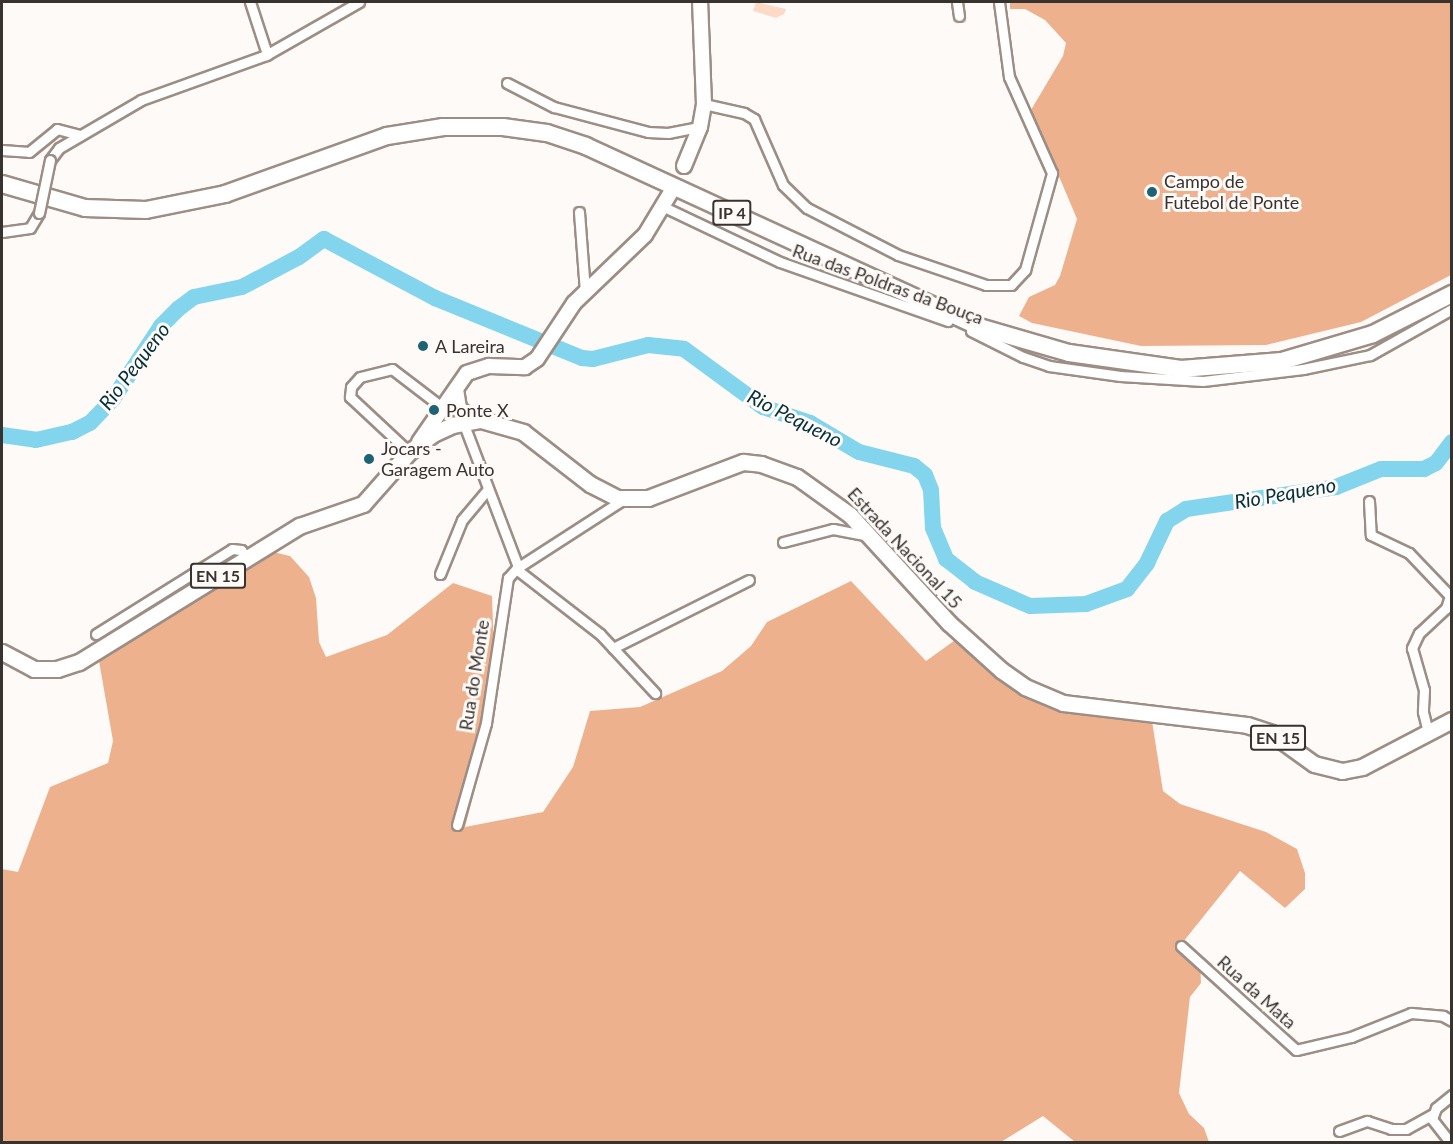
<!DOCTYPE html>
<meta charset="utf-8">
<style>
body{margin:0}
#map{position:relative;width:1453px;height:1144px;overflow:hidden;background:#fdfaf8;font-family:Lato,sans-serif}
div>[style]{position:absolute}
.green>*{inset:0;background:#fddac6}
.forest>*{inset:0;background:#eeb18e}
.river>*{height:16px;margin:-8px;padding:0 8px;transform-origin:8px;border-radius:8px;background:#82d5ec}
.roads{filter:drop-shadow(2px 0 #9d8e85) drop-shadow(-2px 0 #9d8e85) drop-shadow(0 2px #9d8e85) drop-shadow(0 -2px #9d8e85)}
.street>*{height:9px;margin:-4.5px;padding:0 4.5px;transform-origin:4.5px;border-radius:4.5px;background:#fff}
.secondary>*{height:14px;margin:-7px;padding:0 7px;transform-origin:7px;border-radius:7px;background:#fff}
.primary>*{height:15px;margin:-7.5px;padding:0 7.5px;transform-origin:7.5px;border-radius:7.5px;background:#fff}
.highway>*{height:16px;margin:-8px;padding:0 8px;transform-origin:8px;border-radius:8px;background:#fff}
.bridges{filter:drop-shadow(2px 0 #9d8e85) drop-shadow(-2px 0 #9d8e85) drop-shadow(0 2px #9d8e85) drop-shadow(0 -2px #9d8e85)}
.street-bridge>*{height:9px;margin:-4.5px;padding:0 4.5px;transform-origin:4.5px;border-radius:4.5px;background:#fff}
.dots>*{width:16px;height:16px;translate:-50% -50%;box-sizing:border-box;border:3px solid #fdfaf8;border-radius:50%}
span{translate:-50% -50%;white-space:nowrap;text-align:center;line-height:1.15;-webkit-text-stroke:6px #fdfaf8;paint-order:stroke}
.shield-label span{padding:2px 4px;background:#fdfaf8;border:2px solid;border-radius:4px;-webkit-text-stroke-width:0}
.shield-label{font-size:16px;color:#39332f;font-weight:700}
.poi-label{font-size:18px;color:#39332f}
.left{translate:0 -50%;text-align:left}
.street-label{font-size:18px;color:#39332f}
.water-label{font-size:20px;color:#063039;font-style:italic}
.frame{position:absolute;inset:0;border:3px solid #39332f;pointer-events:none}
</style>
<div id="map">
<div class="green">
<i style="clip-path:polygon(756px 2px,786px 9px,784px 14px,776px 18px,753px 11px)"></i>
</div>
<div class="forest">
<i style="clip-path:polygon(1010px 2px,1451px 2px,1451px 275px,1361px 322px,1266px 345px,1141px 346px,1032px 323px,1019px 316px,1029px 297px,1055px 285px,1060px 276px,1077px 219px,1031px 110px,1063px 56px,1066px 43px,1045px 20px,1025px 9px,1010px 9px)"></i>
<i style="clip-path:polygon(273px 552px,290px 556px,309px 577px,316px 598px,319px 642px,326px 657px,387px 635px,453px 583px,492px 596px,496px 707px,465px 827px,543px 812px,573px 767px,590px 711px,640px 707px,722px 671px,751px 646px,767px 622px,851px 581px,926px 661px,958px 638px,1037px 702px,1070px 713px,1152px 721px,1163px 791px,1180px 804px,1266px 832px,1297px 849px,1305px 873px,1305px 889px,1285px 908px,1240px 871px,1183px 942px,1200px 960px,1201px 983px,1190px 997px,1179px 1093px,1189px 1114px,1204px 1128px,1209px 1142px,1075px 1142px,1043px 1116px,1001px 1142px,2px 1142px,2px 869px,18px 872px,50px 787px,108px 763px,113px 741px,99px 661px)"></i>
</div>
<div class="river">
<i style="left:2px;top:435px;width:34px;rotate:8deg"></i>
<i style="left:36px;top:440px;width:37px;rotate:-13deg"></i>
<i style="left:72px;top:432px;width:20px;rotate:-27deg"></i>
<i style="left:90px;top:423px;width:33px;rotate:-46deg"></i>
<i style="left:113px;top:399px;width:87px;rotate:-56.7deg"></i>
<i style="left:161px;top:326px;width:24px;rotate:-45deg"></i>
<i style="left:178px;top:309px;width:20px;rotate:-37deg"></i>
<i style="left:194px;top:297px;width:49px;rotate:-11.8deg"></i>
<i style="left:242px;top:287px;width:64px;rotate:-27.8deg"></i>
<i style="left:299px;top:257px;width:31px;rotate:-36deg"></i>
<i style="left:324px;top:239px;width:126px;rotate:28deg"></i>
<i style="left:435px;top:298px;width:159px;rotate:22.2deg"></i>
<i style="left:582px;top:358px;width:11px;rotate:5deg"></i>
<i style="left:593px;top:359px;width:57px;rotate:-14.3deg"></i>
<i style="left:648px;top:345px;width:36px;rotate:6deg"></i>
<i style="left:684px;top:349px;width:98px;rotate:36.3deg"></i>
<i style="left:763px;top:407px;width:50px;rotate:18.8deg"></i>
<i style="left:810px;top:423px;width:57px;rotate:30.6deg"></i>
<i style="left:859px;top:452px;width:57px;rotate:14.3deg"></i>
<i style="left:914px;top:466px;width:14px;rotate:39deg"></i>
<i style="left:925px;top:475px;width:16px;rotate:68deg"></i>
<i style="left:931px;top:490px;width:38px;rotate:87deg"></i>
<i style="left:933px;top:528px;width:34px;rotate:67deg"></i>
<i style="left:946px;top:559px;width:37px;rotate:38deg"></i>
<i style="left:975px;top:582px;width:60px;rotate:23.6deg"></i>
<i style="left:1030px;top:606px;width:56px;rotate:-2deg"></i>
<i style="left:1086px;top:604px;width:44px;rotate:-20.1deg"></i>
<i style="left:1127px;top:589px;width:33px;rotate:-52deg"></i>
<i style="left:1147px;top:563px;width:47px;rotate:-64.5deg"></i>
<i style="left:1167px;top:521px;width:22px;rotate:-32deg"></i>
<i style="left:1186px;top:509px;width:152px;rotate:-8.3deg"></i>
<i style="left:1336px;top:487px;width:48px;rotate:-21.8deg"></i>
<i style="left:1381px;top:469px;width:43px"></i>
<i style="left:1424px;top:469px;width:13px;rotate:-27deg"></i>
<i style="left:1436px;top:463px;width:26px;rotate:-53deg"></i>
</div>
<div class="roads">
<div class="street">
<i style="left:250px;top:2px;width:55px;rotate:71.9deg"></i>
<i style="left:957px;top:2px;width:14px;rotate:82deg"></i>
<i style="left:507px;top:83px;width:53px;rotate:27.1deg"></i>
<i style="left:554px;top:107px;width:97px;rotate:14.9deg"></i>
<i style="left:648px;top:132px;width:20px;rotate:3deg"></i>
<i style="left:668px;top:133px;width:33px;rotate:-11deg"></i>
<i style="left:704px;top:104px;width:41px;rotate:12.7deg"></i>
<i style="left:744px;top:113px;width:12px;rotate:31deg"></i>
<i style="left:754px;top:119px;width:72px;rotate:66.3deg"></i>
<i style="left:783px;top:185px;width:33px;rotate:44deg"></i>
<i style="left:807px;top:208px;width:102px;rotate:27.3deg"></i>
<i style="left:898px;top:255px;width:93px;rotate:18.8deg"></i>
<i style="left:986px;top:285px;width:25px"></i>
<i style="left:1011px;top:285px;width:21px;rotate:-47deg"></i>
<i style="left:1025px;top:270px;width:101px;rotate:-74.4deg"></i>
<i style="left:1052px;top:173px;width:105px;rotate:-114.1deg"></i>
<i style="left:1009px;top:77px;width:76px;rotate:-97.6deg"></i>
<i style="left:2px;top:150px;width:27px;rotate:4deg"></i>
<i style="left:29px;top:152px;width:36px;rotate:-39deg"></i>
<i style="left:57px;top:129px;width:24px;rotate:15deg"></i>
<i style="left:50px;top:160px;width:15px;rotate:-53deg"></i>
<i style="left:59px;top:148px;width:95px;rotate:-30.3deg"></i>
<i style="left:141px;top:100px;width:133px;rotate:-19.8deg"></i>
<i style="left:266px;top:55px;width:107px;rotate:-29.7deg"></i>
<i style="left:664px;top:207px;width:128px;rotate:25.4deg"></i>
<i style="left:780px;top:262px;width:178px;rotate:19.4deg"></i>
<i style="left:579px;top:212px;width:79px;rotate:85.7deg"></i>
<i style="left:2px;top:232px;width:28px;rotate:-8deg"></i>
<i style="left:30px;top:228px;width:17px;rotate:-59deg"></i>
<i style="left:971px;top:331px;width:58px;rotate:26.6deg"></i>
<i style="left:1023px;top:357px;width:28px;rotate:19deg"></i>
<i style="left:1049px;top:366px;width:72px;rotate:8deg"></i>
<i style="left:1120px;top:376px;width:83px;rotate:3.4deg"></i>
<i style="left:1203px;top:381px;width:101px;rotate:-6.8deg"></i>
<i style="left:1303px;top:369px;width:68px;rotate:-11.8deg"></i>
<i style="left:1370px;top:355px;width:94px;rotate:-29.3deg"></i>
<i style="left:463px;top:422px;width:160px;rotate:69.2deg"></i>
<i style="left:520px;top:572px;width:101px;rotate:37.8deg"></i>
<i style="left:600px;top:634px;width:81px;rotate:47deg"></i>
<i style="left:409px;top:452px;width:81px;rotate:-137deg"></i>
<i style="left:350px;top:397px;width:10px;rotate:-84deg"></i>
<i style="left:351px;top:387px;width:13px;rotate:-48deg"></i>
<i style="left:360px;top:377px;width:33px;rotate:-14deg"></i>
<i style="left:392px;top:369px;width:64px;rotate:37.4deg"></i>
<i style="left:1369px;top:501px;width:34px;rotate:87deg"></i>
<i style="left:1371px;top:535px;width:42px;rotate:25.3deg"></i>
<i style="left:1409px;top:553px;width:59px;rotate:46.4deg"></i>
<i style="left:1450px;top:596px;width:13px;rotate:108deg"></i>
<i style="left:1446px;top:608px;width:37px;rotate:137deg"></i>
<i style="left:1419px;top:633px;width:17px;rotate:115deg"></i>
<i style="left:1412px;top:648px;width:44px;rotate:74.1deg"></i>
<i style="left:1424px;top:690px;width:22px;rotate:93deg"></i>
<i style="left:1423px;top:712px;width:21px;rotate:76deg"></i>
<i style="left:783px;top:542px;width:52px;rotate:-14.6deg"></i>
<i style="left:833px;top:529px;width:36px;rotate:11deg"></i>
<i style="left:440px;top:574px;width:58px;rotate:-67.8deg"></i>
<i style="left:462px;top:520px;width:40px;rotate:-50deg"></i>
<i style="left:96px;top:634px;width:160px;rotate:-32deg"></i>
<i style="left:232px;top:549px;width:9px;rotate:6deg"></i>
<i style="left:241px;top:550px;width:10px;rotate:53deg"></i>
<i style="left:613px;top:648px;width:152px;rotate:-26.6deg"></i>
<i style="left:457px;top:825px;width:106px;rotate:-74.1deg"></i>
<i style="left:486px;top:723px;width:147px;rotate:-81.4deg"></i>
<i style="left:508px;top:578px;width:13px;rotate:-48deg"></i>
<i style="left:517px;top:568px;width:127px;rotate:-32.8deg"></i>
<i style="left:1181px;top:946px;width:155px;rotate:42.1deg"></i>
<i style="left:1296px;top:1050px;width:57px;rotate:-13.3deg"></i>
<i style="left:1351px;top:1037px;width:65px;rotate:-21.8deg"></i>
<i style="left:1411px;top:1013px;width:32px;rotate:5deg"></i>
<i style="left:1443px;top:1016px;width:10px;rotate:29deg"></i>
<i style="left:1339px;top:1131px;width:30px;rotate:-20deg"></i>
<i style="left:1367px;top:1121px;width:25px;rotate:18deg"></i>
<i style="left:1391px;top:1129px;width:15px"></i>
<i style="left:1406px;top:1129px;width:31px;rotate:-29deg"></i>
<i style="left:1450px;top:1142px;width:29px;rotate:-128deg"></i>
<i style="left:1432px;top:1119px;width:12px;rotate:-70deg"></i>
<i style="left:1436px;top:1108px;width:21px;rotate:-39deg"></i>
</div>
<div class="secondary">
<i style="left:684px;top:166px;width:42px;rotate:-67.7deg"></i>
<i style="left:700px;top:127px;width:23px;rotate:-80deg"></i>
<i style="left:704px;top:104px;width:102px;rotate:-92.2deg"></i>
<i style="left:456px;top:389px;width:19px;rotate:81deg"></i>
<i style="left:459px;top:408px;width:18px;rotate:45deg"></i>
<i style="left:419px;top:442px;width:84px;rotate:-55.2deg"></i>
<i style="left:467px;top:373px;width:23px;rotate:-18deg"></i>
<i style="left:489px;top:366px;width:36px;rotate:2deg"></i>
<i style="left:525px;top:367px;width:14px;rotate:-34deg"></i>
<i style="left:537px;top:359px;width:67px;rotate:-56.5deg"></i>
<i style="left:574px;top:303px;width:98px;rotate:-43.8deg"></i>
<i style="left:645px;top:235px;width:56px;rotate:-58.9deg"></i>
</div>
<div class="primary">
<i style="left:2px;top:652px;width:36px;rotate:28deg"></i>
<i style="left:34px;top:669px;width:23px"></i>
<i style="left:57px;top:669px;width:23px;rotate:-18deg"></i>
<i style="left:79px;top:662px;width:259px;rotate:-31.7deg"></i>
<i style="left:299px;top:526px;width:68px;rotate:-19deg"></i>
<i style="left:363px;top:504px;width:69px;rotate:-48.5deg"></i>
<i style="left:409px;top:452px;width:30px;rotate:-37deg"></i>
<i style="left:433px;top:434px;width:21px;rotate:-25deg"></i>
<i style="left:452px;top:425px;width:29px;rotate:-10deg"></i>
<i style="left:481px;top:420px;width:44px;rotate:15.9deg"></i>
<i style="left:523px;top:432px;width:85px;rotate:37.8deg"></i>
<i style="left:590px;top:484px;width:31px;rotate:27deg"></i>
<i style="left:618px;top:498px;width:30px"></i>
<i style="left:648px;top:498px;width:102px;rotate:-20.8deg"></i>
<i style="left:743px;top:462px;width:18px;rotate:6deg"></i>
<i style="left:761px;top:464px;width:38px;rotate:20deg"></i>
<i style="left:797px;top:477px;width:65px;rotate:35.6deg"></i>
<i style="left:850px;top:515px;width:147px;rotate:47.5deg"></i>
<i style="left:949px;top:623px;width:70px;rotate:42.1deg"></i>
<i style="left:1001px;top:670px;width:29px;rotate:35deg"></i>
<i style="left:1025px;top:687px;width:41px;rotate:22.8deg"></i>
<i style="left:1063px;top:703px;width:185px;rotate:6.8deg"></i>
<i style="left:1247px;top:725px;width:25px;rotate:18deg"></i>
<i style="left:1271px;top:733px;width:53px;rotate:35.8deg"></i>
<i style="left:1314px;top:764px;width:29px;rotate:14deg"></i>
<i style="left:1342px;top:771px;width:20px;rotate:-11deg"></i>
<i style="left:1362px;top:767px;width:102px;rotate:-27.6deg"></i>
</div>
<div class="highway">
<i style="left:2px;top:184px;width:86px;rotate:16.1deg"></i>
<i style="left:85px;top:208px;width:61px;rotate:1.9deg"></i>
<i style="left:146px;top:210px;width:81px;rotate:-11.4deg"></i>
<i style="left:225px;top:194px;width:172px;rotate:-19.7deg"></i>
<i style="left:387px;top:136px;width:57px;rotate:-9.1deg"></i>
<i style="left:443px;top:127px;width:60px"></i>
<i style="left:503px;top:127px;width:44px;rotate:7.8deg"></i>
<i style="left:547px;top:133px;width:41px;rotate:18.4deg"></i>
<i style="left:586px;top:146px;width:433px;rotate:24.7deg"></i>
<i style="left:979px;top:327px;width:94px;rotate:16.1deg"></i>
<i style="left:1069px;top:353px;width:113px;rotate:8.1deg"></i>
<i style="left:1181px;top:369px;width:101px;rotate:-4.5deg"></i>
<i style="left:1282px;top:361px;width:95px;rotate:-16.5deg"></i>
<i style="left:1373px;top:334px;width:89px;rotate:-26.9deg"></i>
</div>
</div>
<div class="bridges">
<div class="street-bridge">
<i style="left:39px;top:213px;width:54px;rotate:-78.3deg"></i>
</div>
</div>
<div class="dots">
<i style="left:1152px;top:192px;background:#1d6373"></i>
<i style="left:423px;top:346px;background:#1d6373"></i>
<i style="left:434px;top:410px;background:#1d6373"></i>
<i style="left:369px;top:459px;background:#1d6373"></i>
</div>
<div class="shield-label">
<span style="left:732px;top:213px">IP 4</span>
<span style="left:218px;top:576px">EN 15</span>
<span style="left:1278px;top:738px">EN 15</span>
</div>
<div class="poi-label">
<span class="left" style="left:1164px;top:192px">Campo de<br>Futebol de Ponte</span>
<span class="left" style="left:435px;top:346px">A Lareira</span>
<span class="left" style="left:446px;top:410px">Ponte X</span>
<span class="left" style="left:381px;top:459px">Jocars -<br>Garagem Auto</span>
</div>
<div class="street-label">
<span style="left:888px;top:284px;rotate:20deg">Rua das Poldras da Bouça</span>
<span style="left:905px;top:548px;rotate:47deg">Estrada Nacional 15</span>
<span style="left:474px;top:675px;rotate:-81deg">Rua do Monte</span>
<span style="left:1257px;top:992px;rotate:42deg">Rua da Mata</span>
</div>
<div class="water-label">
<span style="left:134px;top:366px;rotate:-53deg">Rio Pequeno</span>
<span style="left:795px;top:418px;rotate:27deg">Rio Pequeno</span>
<span style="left:1285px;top:493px;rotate:-10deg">Rio Pequeno</span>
</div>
<div class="frame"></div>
</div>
